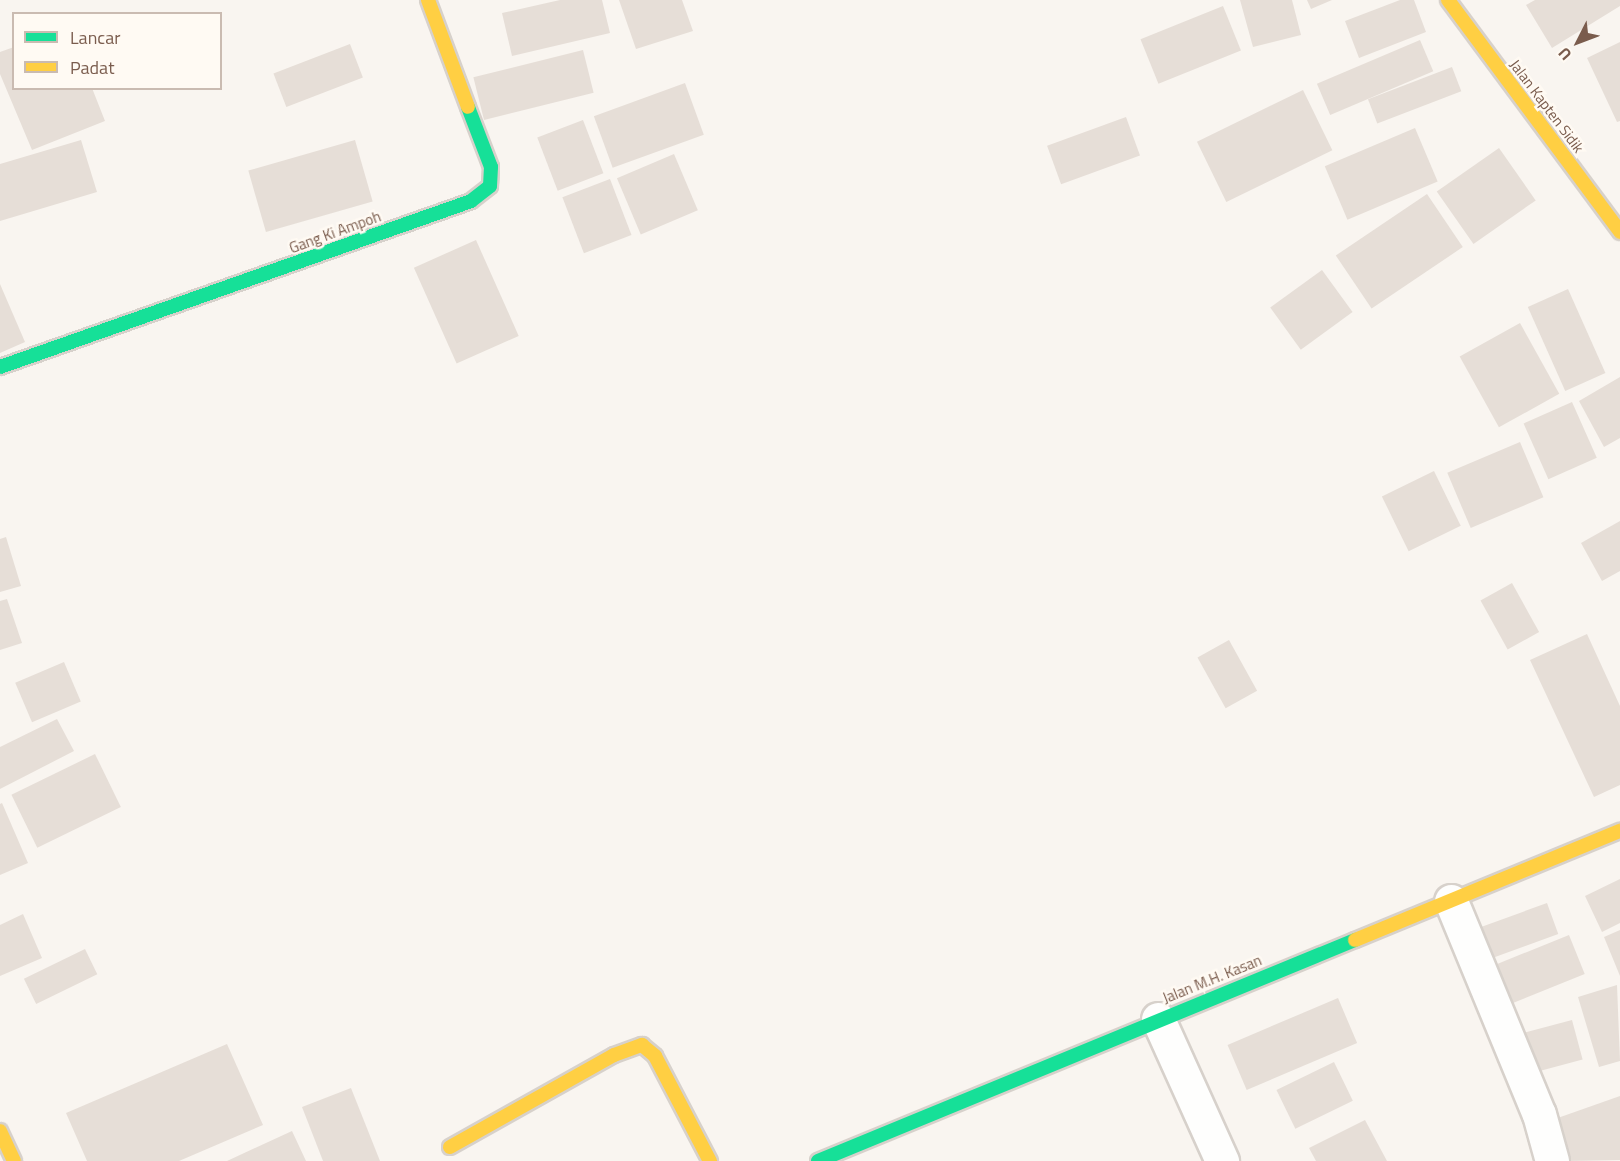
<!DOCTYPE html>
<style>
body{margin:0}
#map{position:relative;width:1620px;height:1161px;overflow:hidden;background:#f9f5f0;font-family:"Titillium Web",sans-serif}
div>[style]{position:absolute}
.building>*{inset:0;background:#e6ded7;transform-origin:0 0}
.roads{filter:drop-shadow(2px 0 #d7d1cb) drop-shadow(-2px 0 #d7d1cb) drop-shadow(0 2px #d7d1cb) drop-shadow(0 -2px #d7d1cb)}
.street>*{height:33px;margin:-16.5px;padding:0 16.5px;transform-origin:16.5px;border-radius:16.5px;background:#fefefd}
.fast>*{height:14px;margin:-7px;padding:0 7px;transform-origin:7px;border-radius:7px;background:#16e098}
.slow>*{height:14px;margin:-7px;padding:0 7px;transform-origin:7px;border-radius:7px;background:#ffcf43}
span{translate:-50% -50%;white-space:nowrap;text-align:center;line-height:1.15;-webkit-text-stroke:5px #fffaf3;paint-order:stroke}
.street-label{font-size:15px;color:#7a5c4d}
.legend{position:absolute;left:12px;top:12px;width:210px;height:78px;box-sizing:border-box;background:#fffaf3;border:2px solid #cabbb1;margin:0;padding:8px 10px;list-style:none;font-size:18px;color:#7a5c4d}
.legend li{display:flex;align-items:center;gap:12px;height:30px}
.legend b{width:30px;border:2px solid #cabbb1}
.north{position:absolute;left:1548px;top:12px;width:60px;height:60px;-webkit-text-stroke:4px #fffaf3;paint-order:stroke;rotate:228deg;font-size:16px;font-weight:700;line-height:24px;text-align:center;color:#7a5c4d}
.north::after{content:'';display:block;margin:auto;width:21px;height:27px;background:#7a5c4d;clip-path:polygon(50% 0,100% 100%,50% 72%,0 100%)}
</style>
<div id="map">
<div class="building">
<i style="clip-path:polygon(560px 0,602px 0,610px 33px,512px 56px,502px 13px)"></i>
<i style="clip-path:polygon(619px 0,682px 0,693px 31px,636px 49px)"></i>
<i style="clip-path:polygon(1240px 0,1292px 0,1301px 35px,1253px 47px)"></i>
<i style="clip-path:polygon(1307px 0,1332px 0,1311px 9px)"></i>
<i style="clip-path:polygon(1400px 0,1414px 0,1426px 32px,1359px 58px,1345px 21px)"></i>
<i style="clip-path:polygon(1535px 0,1620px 0,1620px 6px,1552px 48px,1526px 5px)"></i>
<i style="left:1223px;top:6px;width:48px;height:89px;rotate:68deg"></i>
<i style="left:1420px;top:40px;width:34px;height:112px;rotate:67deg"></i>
<i style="clip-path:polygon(1620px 42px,1620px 121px,1617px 122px,1587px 58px)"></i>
<i style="left:350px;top:44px;width:36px;height:82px;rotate:69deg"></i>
<i style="clip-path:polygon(14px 47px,14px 88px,92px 88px,105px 121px,32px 150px,0 74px,0 52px)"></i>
<i style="left:583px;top:50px;width:44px;height:113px;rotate:76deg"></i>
<i style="left:1452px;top:67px;width:26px;height:90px;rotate:69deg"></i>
<i style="left:685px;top:83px;width:55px;height:97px;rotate:70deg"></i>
<i style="left:1303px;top:90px;width:67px;height:118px;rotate:64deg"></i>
<i style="left:1126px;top:117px;width:41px;height:84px;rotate:70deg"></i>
<i style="left:583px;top:120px;width:57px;height:49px;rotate:69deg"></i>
<i style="left:1415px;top:128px;width:58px;height:98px;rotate:67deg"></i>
<i style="clip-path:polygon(81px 140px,97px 192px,0 221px,0 164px)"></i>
<i style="left:355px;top:140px;width:64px;height:111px;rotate:74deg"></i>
<i style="left:1499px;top:148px;width:64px;height:76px;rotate:55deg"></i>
<i style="left:674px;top:154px;width:61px;height:62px;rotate:67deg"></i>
<i style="left:610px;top:179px;width:60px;height:51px;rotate:69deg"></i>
<i style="left:1427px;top:194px;width:64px;height:110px;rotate:56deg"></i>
<i style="left:476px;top:240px;width:105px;height:68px;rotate:66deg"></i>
<i style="left:1322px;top:270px;width:52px;height:64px;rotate:54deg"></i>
<i style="clip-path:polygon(0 284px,25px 342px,0 353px)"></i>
<i style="left:1568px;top:289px;width:92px;height:44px;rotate:66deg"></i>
<i style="left:1520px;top:323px;width:81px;height:69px;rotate:61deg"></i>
<i style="clip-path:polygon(1620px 377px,1620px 438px,1604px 447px,1579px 401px)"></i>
<i style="left:1572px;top:402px;width:61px;height:53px;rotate:66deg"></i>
<i style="left:1520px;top:442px;width:60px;height:79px;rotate:67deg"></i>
<i style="left:1434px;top:471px;width:61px;height:58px;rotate:64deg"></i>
<i style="clip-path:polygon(1620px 521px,1620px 571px,1602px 581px,1581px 543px)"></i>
<i style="clip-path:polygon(6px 537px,21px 586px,0 592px,0 539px)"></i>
<i style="left:1512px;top:583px;width:56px;height:36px;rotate:61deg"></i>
<i style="clip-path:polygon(7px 599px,22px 643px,0 650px,0 601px)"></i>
<i style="clip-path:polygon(1587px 634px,1620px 706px,1620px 785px,1594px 797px,1530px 660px)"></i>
<i style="left:1229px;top:640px;width:58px;height:36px;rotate:61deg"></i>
<i style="left:64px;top:662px;width:43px;height:53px;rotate:67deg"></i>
<i style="clip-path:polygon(57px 719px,74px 751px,0 789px,0 747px)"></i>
<i style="left:95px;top:754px;width:59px;height:93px;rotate:64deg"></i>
<i style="clip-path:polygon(2px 803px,28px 863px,0 875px,0 804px)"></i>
<i style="clip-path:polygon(1620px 879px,1620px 923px,1602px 932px,1585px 896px)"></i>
<i style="left:1547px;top:903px;width:33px;height:76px;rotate:70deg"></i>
<i style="clip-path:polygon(23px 914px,42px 958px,0 976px,0 925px)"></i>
<i style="clip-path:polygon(1620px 930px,1620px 976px,1604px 937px)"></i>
<i style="left:1569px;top:935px;width:42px;height:84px;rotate:68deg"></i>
<i style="left:85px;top:949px;width:28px;height:68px;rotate:64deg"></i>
<i style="clip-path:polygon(1617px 985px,1620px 1061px,1599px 1067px,1578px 997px)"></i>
<i style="left:1338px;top:998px;width:49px;height:120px;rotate:67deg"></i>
<i style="left:1572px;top:1020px;width:41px;height:57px;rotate:75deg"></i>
<i style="clip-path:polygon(227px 1044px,263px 1125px,179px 1161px,87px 1161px,66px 1113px)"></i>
<i style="left:1334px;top:1062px;width:43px;height:64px;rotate:64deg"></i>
<i style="clip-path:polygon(351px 1088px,380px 1161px,323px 1161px,302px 1107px)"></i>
<i style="clip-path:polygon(1620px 1096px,1620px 1160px,1566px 1161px,1552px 1120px)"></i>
<i style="clip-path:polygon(1365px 1120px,1387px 1161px,1316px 1161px,1309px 1148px)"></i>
<i style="clip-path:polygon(292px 1131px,306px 1161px,227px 1161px)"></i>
</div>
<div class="roads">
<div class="street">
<i style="left:1451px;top:901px;width:230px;rotate:67.6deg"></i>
<i style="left:1539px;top:1114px;width:49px;rotate:74.5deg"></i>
<i style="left:1158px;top:1019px;width:156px;rotate:65.7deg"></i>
</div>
<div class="fast">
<i style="left:0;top:367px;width:499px;rotate:-19.4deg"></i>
<i style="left:471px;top:201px;width:24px;rotate:-38deg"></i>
<i style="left:490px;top:186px;width:19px;rotate:-87deg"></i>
<i style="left:491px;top:167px;width:64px;rotate:-111deg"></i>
<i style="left:818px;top:1161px;width:581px;rotate:-22.37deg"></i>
</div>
<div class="slow">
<i style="left:428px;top:0;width:114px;rotate:69.5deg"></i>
<i style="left:1448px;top:0;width:289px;rotate:53.4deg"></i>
<i style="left:1355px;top:940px;width:287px;rotate:-22.4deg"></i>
<i style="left:0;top:1131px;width:33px;rotate:65deg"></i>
<i style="left:450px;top:1147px;width:188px;rotate:-29.3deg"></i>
<i style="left:614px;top:1055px;width:30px;rotate:-20deg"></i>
<i style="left:642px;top:1045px;width:17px;rotate:40deg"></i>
<i style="left:655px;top:1056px;width:119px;rotate:62.4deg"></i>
</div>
</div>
<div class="street-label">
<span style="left:1547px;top:106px;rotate:53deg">Jalan Kapten Sidik</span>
<span style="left:335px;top:232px;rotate:-20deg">Gang Ki Ampoh</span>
<span style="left:1212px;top:979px;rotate:-22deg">Jalan M.H. Kasan</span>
</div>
<ul class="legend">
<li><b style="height:8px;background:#16e098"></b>Lancar</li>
<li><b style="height:8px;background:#ffcf43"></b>Padat</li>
</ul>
<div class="north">U</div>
</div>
